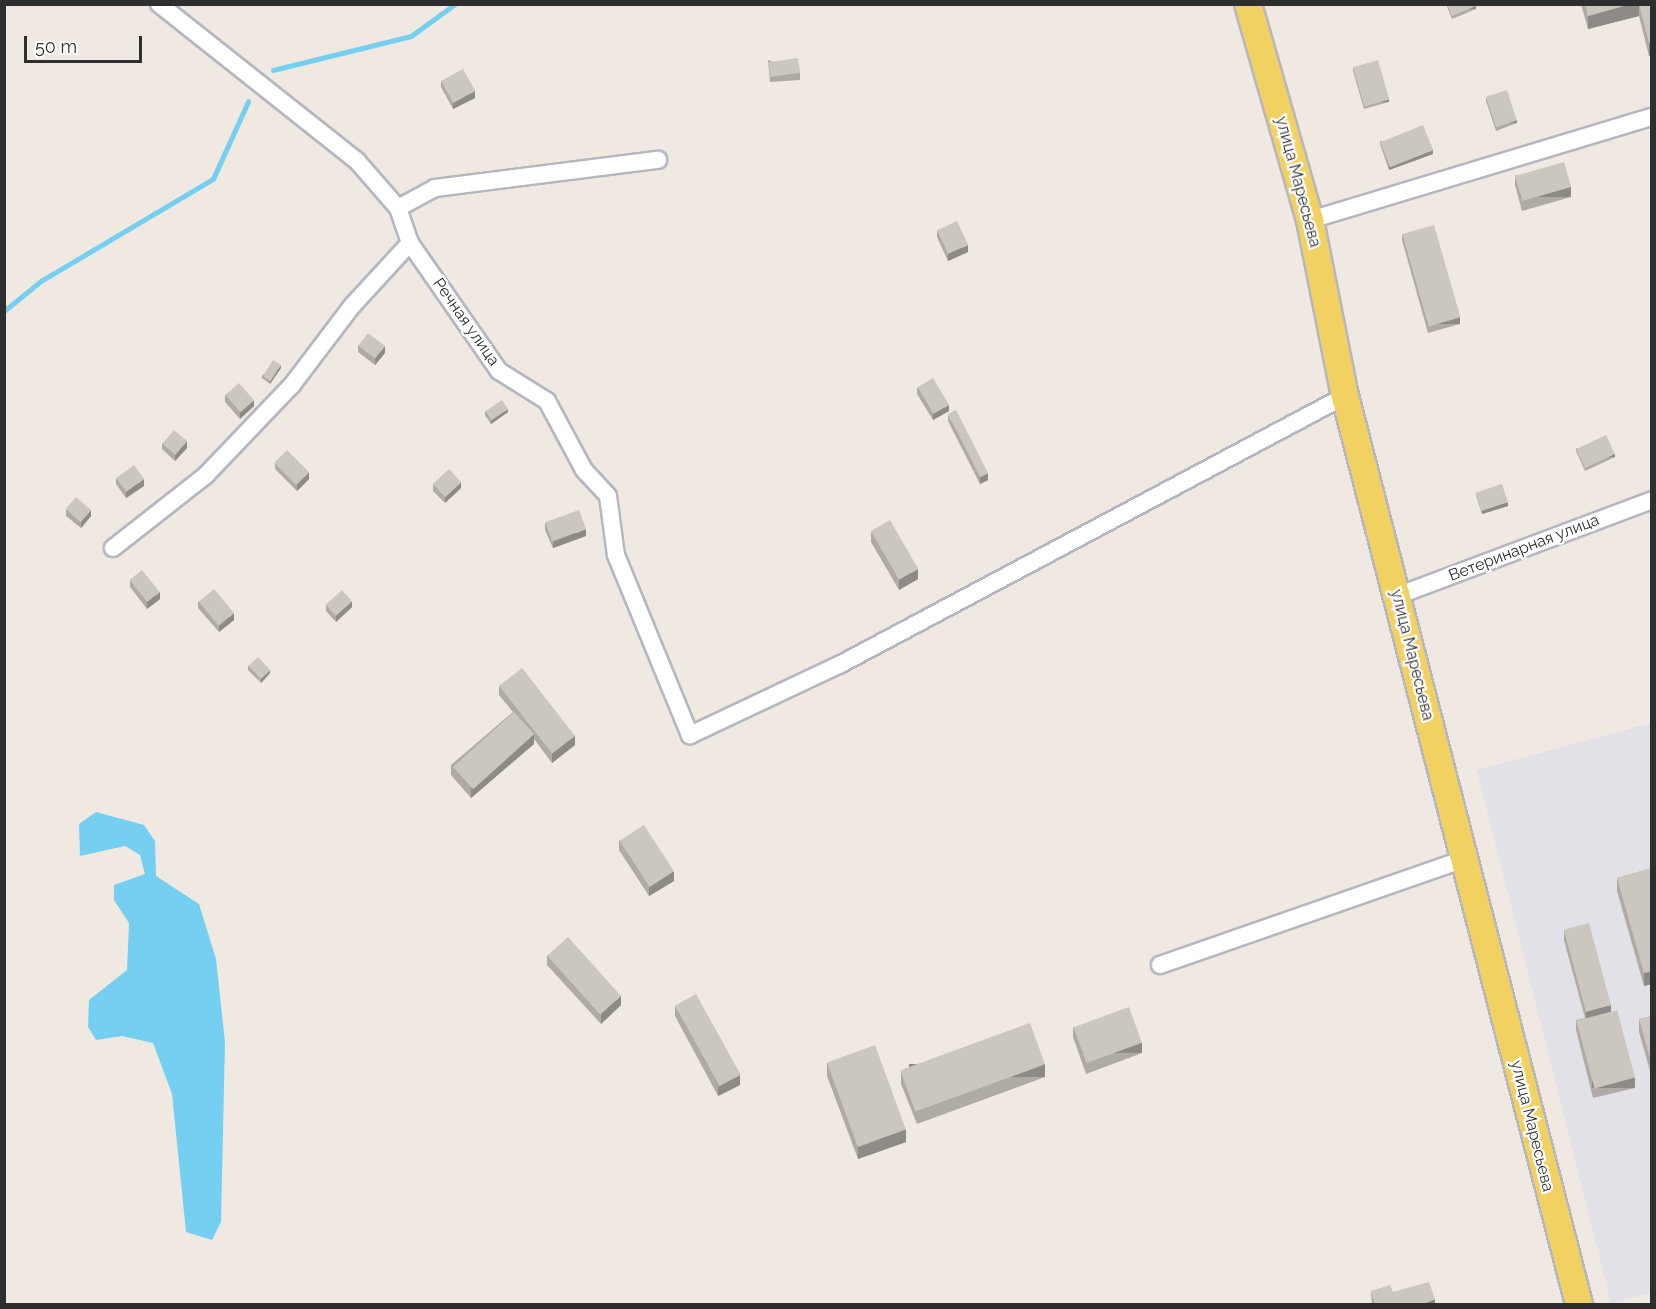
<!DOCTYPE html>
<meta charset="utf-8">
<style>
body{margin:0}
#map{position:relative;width:1656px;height:1309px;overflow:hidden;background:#efe9e1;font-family:Raleway,sans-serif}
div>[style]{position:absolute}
.industrial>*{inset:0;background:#e3e1e8}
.water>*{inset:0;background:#75cff0}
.stream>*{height:4.5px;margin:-2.25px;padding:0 2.25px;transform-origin:2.25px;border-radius:2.25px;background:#75cff0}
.roads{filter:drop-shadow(2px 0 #b4b7c1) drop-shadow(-2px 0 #b4b7c1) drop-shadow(0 2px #b4b7c1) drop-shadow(0 -2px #b4b7c1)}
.street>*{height:16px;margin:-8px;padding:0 8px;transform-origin:8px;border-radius:8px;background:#fff}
.primary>*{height:26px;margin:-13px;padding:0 13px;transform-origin:13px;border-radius:13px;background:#f2d163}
.wall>*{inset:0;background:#afaba4}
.shaded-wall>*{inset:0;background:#8e8b86;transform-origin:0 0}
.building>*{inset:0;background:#cbc7bf;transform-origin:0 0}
span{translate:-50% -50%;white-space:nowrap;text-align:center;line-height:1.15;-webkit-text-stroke:4.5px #fff;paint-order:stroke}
.street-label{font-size:16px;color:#2e2e2e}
.frame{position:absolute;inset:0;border:6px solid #2e2e2e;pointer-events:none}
.scale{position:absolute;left:24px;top:36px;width:118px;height:27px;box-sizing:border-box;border:3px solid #2e2e2e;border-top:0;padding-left:8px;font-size:18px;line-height:21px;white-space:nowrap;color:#2e2e2e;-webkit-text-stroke:4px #fff;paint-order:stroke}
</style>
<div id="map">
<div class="industrial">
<i style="clip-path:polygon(1651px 723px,1651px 1293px,1611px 1303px,1477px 770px)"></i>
</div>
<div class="water">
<i style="clip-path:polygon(96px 812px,144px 825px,155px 841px,156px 876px,199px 904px,216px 959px,225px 1042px,221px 1222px,212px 1240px,186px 1232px,172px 1094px,153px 1043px,122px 1036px,96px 1040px,88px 1027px,89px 1000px,127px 970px,129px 923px,114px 900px,114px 885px,145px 874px,140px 855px,125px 846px,80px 856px,79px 824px)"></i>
</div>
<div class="stream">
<i style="left:273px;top:70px;width:142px;rotate:-13.8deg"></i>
<i style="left:411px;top:36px;width:54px;rotate:-36deg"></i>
<i style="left:4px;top:311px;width:48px;rotate:-39deg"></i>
<i style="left:41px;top:281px;width:200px;rotate:-30.7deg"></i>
<i style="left:213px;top:179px;width:85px;rotate:-65.6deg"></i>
</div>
<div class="roads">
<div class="street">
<i style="left:159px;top:4px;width:253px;rotate:38.4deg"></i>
<i style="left:357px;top:161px;width:62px;rotate:48.9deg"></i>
<i style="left:398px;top:208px;width:37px;rotate:71deg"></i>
<i style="left:410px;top:243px;width:156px;rotate:55.2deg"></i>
<i style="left:499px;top:371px;width:57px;rotate:32deg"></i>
<i style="left:547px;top:401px;width:78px;rotate:61.8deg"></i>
<i style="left:584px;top:470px;width:35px;rotate:47deg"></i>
<i style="left:608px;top:496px;width:60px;rotate:82.3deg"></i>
<i style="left:616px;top:555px;width:195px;rotate:67.7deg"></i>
<i style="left:690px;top:735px;width:165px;rotate:-25.2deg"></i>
<i style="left:839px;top:665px;width:573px;rotate:-28deg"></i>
<i style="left:398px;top:208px;width:42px;rotate:-28.4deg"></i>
<i style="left:435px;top:188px;width:225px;rotate:-7.2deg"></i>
<i style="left:1310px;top:220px;width:357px;rotate:-16.8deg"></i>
<i style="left:113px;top:548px;width:118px;rotate:-38.1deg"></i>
<i style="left:206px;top:475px;width:124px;rotate:-46.3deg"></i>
<i style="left:292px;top:385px;width:99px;rotate:-52.8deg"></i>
<i style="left:352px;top:306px;width:86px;rotate:-47.4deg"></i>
<i style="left:1397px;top:596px;width:272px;rotate:-20.6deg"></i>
<i style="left:1160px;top:965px;width:320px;rotate:-19.2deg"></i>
</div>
<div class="primary">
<i style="left:1248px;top:4px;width:225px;rotate:74deg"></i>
<i style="left:1310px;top:220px;width:179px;rotate:78.8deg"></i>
<i style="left:1345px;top:396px;width:938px;rotate:75.55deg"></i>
</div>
</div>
<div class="wall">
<i style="clip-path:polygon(1446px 4px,1476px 4px,1476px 9px,1452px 19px)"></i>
<i style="clip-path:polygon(1581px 4px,1652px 4px,1652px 55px,1649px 56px,1639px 16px,1588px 29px)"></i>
<i style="clip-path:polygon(768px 60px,800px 73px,800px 80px,770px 82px)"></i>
<i style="clip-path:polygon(1353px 68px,1389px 102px,1364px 109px,1353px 71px)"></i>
<i style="clip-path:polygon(441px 81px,475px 98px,453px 109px,441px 87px)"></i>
<i style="clip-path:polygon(1486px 98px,1517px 123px,1496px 131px,1486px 101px)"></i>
<i style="clip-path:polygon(1380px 141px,1433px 154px,1389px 170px,1380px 144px)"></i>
<i style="clip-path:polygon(1515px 175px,1571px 197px,1522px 211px,1515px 185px)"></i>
<i style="clip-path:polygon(937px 230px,968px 252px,948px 261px,937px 237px)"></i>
<i style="clip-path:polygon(1402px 234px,1460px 324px,1428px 333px,1402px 240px)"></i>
<i style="clip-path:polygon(358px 345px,385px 353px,375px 365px,358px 352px)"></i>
<i style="clip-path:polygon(281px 368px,270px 384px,262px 378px,262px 375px)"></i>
<i style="clip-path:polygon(917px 387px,949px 411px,933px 420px,917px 394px)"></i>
<i style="clip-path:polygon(225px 395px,254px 406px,240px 419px,225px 402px)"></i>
<i style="clip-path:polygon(485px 411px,508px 412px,491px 424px,485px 415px)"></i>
<i style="clip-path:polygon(948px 415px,988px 480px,980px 484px,948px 421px)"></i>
<i style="clip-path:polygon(162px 443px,187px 448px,175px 461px,162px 449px)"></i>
<i style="clip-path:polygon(1576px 448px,1615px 457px,1585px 471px,1576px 451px)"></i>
<i style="clip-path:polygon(275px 463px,309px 479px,297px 491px,275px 469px)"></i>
<i style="clip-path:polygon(116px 478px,144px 486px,126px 498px,116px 484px)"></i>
<i style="clip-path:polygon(433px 484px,461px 488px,445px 503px,433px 491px)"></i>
<i style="clip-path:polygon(1476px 493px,1508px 506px,1482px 514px,1476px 496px)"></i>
<i style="clip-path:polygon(66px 509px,91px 516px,81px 528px,66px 516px)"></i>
<i style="clip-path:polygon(545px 523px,586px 536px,553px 548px,545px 530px)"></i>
<i style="clip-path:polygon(871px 532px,918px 579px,899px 590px,871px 542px)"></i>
<i style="clip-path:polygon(130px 580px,160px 599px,147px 609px,130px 587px)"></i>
<i style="clip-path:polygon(198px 601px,234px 620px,219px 632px,198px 608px)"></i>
<i style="clip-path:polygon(326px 605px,352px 607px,336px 622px,326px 611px)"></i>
<i style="clip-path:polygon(248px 666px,270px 673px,261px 683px,248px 670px)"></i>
<i style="clip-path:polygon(499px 686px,575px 745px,552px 763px,534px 739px,534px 744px,471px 798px,451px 775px,451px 765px,513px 712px,499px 695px)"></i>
<i style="clip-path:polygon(619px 840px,674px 881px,649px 896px,619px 850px)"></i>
<i style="clip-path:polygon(1652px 868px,1652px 984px,1644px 986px,1617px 891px,1617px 878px)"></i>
<i style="clip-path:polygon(1564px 930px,1611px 1011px,1635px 1088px,1593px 1098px,1576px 1030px,1576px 1020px,1585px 1018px,1564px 940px)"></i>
<i style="clip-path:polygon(547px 955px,621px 1005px,601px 1024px,547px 965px)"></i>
<i style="clip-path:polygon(675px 1006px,740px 1085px,718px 1096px,675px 1016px)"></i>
<i style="clip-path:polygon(1652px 1016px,1652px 1078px,1639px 1032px,1639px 1019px)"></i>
<i style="clip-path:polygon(1073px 1027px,1142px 1053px,1086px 1074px,1073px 1037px)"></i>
<i style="clip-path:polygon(827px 1063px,906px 1142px,858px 1159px,827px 1076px)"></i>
<i style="clip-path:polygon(901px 1071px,1045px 1077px,917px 1124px,901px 1084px)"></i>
<i style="clip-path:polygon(1371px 1291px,1393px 1292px,1435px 1305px,1372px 1305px)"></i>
</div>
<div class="shaded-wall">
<i style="clip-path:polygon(1631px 4px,1639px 4px,1639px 16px,1588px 29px,1588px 16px)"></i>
<i style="left:1476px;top:6px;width:3px;height:26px;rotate:90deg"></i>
<i style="clip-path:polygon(1652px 42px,1652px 55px,1649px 56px,1649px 43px)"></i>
<i style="clip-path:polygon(475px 91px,475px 98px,453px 109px,453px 103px)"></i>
<i style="left:1389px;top:99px;width:3px;height:26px;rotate:90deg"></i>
<i style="left:1517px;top:120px;width:3px;height:22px;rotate:90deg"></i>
<i style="clip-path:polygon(1433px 150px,1433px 154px,1389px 170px,1389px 167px)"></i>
<i style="left:1571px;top:187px;width:10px;height:51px;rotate:90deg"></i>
<i style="clip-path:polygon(968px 245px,968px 252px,948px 261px,948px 254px)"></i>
<i style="left:1460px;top:317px;width:7px;height:33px;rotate:90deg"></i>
<i style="clip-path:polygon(385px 346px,385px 353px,375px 365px,375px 358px)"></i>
<i style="clip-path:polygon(281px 365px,281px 368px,270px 384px,270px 381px)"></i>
<i style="clip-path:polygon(254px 400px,254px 406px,240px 419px,240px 412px)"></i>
<i style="clip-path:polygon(949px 405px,949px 411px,933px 420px,933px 414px)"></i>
<i style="clip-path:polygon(508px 409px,508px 412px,491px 424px,491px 420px)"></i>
<i style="clip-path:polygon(187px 441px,187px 448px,175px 461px,175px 455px)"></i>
<i style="left:1615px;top:454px;width:3px;height:33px;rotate:90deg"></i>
<i style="clip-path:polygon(309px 472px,309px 479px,297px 491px,297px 485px)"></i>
<i style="clip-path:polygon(988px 473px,988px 480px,980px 484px,980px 477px)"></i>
<i style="clip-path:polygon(144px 479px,144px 486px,126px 498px,126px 492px)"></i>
<i style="clip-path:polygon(461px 482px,461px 488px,445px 503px,445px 497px)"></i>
<i style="clip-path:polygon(1508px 502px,1508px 506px,1482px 514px,1482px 511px)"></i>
<i style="clip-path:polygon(91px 510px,91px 516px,81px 528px,81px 522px)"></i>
<i style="clip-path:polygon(586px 529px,586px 536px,553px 548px,553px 542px)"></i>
<i style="clip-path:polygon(918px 569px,918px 579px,899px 590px,899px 580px)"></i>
<i style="clip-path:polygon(160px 592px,160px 599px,147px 609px,147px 602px)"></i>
<i style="clip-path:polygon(352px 601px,352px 607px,336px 622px,336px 616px)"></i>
<i style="clip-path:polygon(234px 613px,234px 620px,219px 632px,219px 626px)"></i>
<i style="clip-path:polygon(270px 670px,270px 673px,261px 683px,261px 679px)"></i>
<i style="clip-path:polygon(534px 734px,534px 744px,471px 798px,471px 788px)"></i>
<i style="clip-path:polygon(575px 736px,575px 745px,552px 763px,552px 753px)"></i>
<i style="clip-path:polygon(674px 871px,674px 881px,649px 896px,649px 887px)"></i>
<i style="clip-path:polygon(1652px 971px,1652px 984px,1644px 986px,1644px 973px)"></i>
<i style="clip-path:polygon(621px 996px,621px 1005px,601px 1024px,601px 1014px)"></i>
<i style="clip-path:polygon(1611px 1005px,1611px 1015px,1586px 1022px,1586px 1012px)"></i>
<i style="left:1142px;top:1043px;width:10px;height:60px;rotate:90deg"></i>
<i style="left:1045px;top:1064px;width:13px;height:136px;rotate:90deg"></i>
<i style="clip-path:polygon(740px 1075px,740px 1085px,718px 1096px,718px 1087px)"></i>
<i style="left:1635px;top:1078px;width:10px;height:43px;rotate:90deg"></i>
<i style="clip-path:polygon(906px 1129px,906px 1142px,858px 1159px,858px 1146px)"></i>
<i style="clip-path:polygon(1435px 1299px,1435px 1305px,1421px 1305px)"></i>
</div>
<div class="building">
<i style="clip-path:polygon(1447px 4px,1476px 4px,1476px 6px,1452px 16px)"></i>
<i style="clip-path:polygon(1585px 4px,1631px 4px,1588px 16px)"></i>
<i style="clip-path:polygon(1639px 4px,1652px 4px,1652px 42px,1649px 43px)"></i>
<i style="left:798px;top:58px;width:15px;height:30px;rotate:82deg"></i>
<i style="left:1378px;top:60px;width:41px;height:26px;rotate:74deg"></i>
<i style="left:463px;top:69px;width:25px;height:25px;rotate:61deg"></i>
<i style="left:1507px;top:90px;width:32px;height:22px;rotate:72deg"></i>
<i style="left:1423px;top:125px;width:27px;height:46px;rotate:68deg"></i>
<i style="left:1564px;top:162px;width:26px;height:51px;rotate:74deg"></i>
<i style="left:957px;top:221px;width:26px;height:22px;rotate:65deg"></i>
<i style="left:1434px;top:225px;width:96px;height:33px;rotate:74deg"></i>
<i style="left:368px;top:333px;width:21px;height:16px;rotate:37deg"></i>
<i style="left:273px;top:360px;width:9px;height:19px;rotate:32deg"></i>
<i style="left:933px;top:378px;width:31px;height:18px;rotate:59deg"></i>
<i style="left:239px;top:383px;width:23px;height:18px;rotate:49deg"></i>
<i style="left:502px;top:400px;width:11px;height:20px;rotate:56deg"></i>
<i style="left:956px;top:410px;width:71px;height:9px;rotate:63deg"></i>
<i style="left:174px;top:430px;width:17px;height:18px;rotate:40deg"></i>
<i style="left:1606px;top:435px;width:21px;height:33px;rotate:65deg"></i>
<i style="left:287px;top:450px;width:31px;height:18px;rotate:45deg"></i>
<i style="left:134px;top:465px;width:17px;height:22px;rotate:54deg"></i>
<i style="left:449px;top:469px;width:18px;height:22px;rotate:47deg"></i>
<i style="left:1502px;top:484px;width:19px;height:28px;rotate:72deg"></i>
<i style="left:76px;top:497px;width:20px;height:16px;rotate:41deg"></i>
<i style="left:579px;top:510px;width:20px;height:36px;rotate:70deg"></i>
<i style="left:890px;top:520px;width:56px;height:22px;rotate:60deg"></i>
<i style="left:142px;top:570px;width:28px;height:16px;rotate:51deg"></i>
<i style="left:214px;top:589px;width:31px;height:20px;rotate:50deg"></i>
<i style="left:342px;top:590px;width:15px;height:22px;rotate:48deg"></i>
<i style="left:258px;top:657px;width:18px;height:13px;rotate:47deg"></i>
<i style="left:522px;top:668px;width:86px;height:29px;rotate:52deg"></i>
<i style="left:514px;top:712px;width:30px;height:82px;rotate:48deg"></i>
<i style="left:644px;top:825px;width:55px;height:29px;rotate:57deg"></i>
<i style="clip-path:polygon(1652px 868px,1652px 971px,1644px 973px,1617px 878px)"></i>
<i style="left:1589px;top:923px;width:85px;height:26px;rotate:75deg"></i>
<i style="left:568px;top:937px;width:79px;height:28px;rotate:48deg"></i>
<i style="left:696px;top:994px;width:92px;height:24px;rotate:61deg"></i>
<i style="left:1129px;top:1007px;width:38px;height:59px;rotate:70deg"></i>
<i style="left:1617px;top:1010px;width:70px;height:42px;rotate:75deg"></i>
<i style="clip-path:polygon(1652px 1016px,1652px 1065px,1639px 1019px)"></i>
<i style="left:1030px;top:1023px;width:44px;height:138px;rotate:70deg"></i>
<i style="left:875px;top:1045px;width:90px;height:51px;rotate:70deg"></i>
<i style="clip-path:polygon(1429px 1282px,1435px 1299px,1421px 1305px,1375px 1305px,1371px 1291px,1390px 1285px,1393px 1292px)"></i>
</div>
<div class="street-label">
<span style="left:1298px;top:182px;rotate:75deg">улица Маресьева</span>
<span style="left:466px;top:322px;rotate:55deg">Речная улица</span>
<span style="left:1524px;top:548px;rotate:-21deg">Ветеринарная улица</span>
<span style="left:1412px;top:655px;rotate:76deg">улица Маресьева</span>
<span style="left:1532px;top:1126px;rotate:76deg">улица Маресьева</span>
</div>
<div class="frame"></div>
<div class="scale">50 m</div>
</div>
